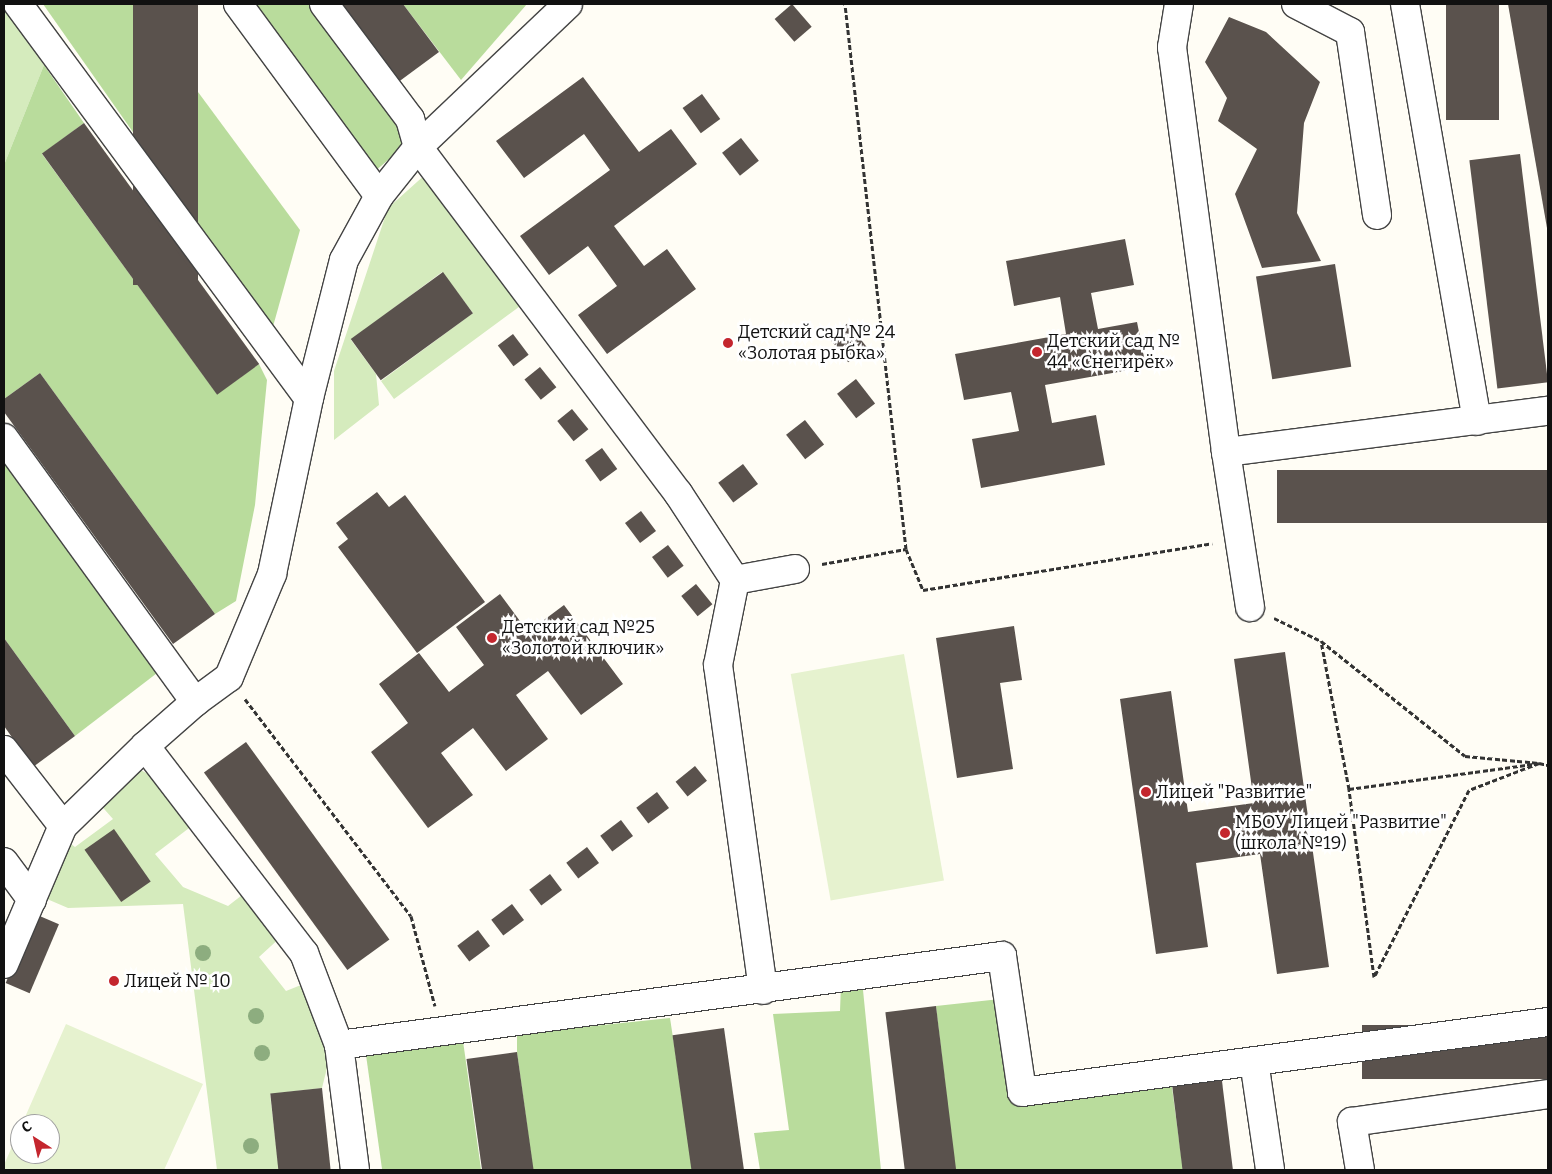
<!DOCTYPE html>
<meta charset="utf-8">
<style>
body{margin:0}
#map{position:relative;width:1552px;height:1174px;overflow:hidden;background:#fffdf5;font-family:Bitter,serif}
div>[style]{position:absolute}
.green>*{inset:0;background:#d5ebbd}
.forest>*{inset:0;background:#b9dc9c;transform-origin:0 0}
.pitch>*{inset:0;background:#e6f2cf;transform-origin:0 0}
.building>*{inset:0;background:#5a524d;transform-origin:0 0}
.path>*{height:3px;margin-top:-1.5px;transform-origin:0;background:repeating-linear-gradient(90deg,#333 0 5px,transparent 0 7.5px)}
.roads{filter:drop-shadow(1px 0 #444) drop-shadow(-1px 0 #444) drop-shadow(0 1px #444) drop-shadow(0 -1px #444)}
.minor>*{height:28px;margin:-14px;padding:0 14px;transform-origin:14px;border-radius:14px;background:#fff}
.trees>*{width:16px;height:16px;margin:-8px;border-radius:50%;background:#8dad7f}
.dots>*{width:14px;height:14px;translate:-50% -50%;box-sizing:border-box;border:2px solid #fff;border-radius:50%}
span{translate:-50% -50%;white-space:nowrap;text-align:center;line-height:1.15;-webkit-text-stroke:5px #fff;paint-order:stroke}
.poi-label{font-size:18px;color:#111}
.left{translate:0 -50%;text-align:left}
.frame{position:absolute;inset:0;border:5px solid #111;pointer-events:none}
.north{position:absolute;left:10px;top:1114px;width:50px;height:50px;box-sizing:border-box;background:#fff;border:1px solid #a0a0a0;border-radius:50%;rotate:325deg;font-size:14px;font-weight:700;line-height:20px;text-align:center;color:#111}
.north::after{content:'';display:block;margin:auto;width:18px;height:22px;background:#c4262e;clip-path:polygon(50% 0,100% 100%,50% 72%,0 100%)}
</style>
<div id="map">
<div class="green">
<i style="clip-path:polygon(4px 8px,44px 65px,4px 165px)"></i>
<i style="clip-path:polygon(427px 173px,523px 304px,394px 399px,381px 381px,473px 313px,442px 272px,351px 340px,376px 374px,379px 405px,334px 440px,334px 371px,388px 208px)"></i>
<i style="clip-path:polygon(133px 766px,169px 785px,197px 822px,155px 854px,183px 887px,228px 906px,246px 892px,283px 935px,259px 957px,286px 991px,306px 983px,332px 1048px,322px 1088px,270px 1094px,279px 1170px,217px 1170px,183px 904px,68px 908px,40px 896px,63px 838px,75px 847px,113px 819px,97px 801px)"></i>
</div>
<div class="forest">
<i style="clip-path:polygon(43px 4px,133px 4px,300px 230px,272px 330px)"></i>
<i style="clip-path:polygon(242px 4px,314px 4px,402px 121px,408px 143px,374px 172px)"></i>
<i style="clip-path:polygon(403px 4px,527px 4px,461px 80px)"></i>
<i style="clip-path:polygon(44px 65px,84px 123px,42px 154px,217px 394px,259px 364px,267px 380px,255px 505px,236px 601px,215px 614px,40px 373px,4px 399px,4px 165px)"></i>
<i style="clip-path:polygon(4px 456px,161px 670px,75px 736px,4px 638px)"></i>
<i style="clip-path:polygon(862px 980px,881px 1170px,760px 1170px,754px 1133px,789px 1130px,773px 1014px,840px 1011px,841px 984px)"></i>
<i style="clip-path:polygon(1000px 999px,1016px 1100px,1171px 1080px,1183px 1170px,955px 1170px,936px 1006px)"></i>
<i style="clip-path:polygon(670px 1018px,693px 1170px,533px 1170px,517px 1052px,517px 1034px)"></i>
<i style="left:463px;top:1041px;width:130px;height:98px;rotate:82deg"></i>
</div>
<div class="pitch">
<i style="left:904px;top:654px;width:230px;height:115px;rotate:80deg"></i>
<i style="clip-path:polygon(66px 1024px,203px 1084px,164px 1170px,4px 1170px,4px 1165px,20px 1128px,20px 1154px,50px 1154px,50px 1124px,22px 1124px)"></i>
</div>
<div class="building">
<i style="left:133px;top:4px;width:65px;height:281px"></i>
<i style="clip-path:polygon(339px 4px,403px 4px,439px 52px,397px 83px)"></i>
<i style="left:792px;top:4px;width:30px;height:23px;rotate:49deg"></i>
<i style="left:1446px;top:4px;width:53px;height:116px"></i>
<i style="clip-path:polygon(1508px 4px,1548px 4px,1548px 228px,1547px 228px)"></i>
<i style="clip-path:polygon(1229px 17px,1266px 32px,1320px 82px,1304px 123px,1297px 213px,1321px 261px,1262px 268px,1235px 194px,1257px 149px,1218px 121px,1227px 98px,1205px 62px)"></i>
<i style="clip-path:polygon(583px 77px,639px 152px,671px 129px,697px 164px,614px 226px,644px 266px,667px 249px,696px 289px,607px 354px,578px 315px,617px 286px,588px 246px,549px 275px,520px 236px,610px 170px,584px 134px,524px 178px,496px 141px)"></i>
<i style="left:702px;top:94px;width:31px;height:24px;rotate:54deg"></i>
<i style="left:84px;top:123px;width:298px;height:52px;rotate:54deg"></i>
<i style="left:741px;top:138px;width:29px;height:24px;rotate:52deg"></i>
<i style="left:1520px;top:154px;width:230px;height:51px;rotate:83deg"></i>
<i style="clip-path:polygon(1125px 239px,1134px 285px,1091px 293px,1098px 329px,1137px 322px,1146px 367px,1045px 385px,1052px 423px,1096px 415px,1105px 465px,981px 488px,972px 439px,1019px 431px,1011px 392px,964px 400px,955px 354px,1066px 334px,1060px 297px,1014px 306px,1006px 261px)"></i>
<i style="left:1335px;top:264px;width:104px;height:80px;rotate:81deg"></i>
<i style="left:443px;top:272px;width:51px;height:114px;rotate:54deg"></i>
<i style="left:848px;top:323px;width:31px;height:24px;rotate:52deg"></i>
<i style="left:513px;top:334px;width:26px;height:19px;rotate:53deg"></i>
<i style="left:540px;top:367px;width:26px;height:20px;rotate:51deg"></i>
<i style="clip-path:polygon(40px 373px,215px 614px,173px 644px,4px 412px,4px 399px)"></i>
<i style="left:856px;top:379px;width:31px;height:24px;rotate:52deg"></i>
<i style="left:572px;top:409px;width:26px;height:19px;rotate:51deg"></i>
<i style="left:805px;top:420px;width:31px;height:24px;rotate:52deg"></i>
<i style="left:602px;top:448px;width:26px;height:21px;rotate:54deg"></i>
<i style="left:743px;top:464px;width:25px;height:31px;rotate:53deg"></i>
<i style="left:1548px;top:470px;width:53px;height:271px;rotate:90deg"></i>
<i style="clip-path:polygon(377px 492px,389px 507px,405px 495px,485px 602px,417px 653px,338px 547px,348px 539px,336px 523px)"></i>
<i style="left:641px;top:511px;width:25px;height:20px;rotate:53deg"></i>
<i style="left:668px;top:545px;width:26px;height:20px;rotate:53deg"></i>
<i style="left:696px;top:584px;width:26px;height:19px;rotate:51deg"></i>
<i style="clip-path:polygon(500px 594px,528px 632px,564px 605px,623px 684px,581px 715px,548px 671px,516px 695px,548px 739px,506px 771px,473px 728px,441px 753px,473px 795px,428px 828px,371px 752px,408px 723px,379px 684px,419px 653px,449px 692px,484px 665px,456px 627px)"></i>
<i style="clip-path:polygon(1014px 626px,1022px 680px,1000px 683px,1013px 769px,957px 778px,936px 638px)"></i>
<i style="clip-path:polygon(4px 638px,75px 736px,33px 767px,4px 726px)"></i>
<i style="clip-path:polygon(1285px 652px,1329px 967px,1277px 974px,1260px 854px,1196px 863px,1208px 947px,1156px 954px,1120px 699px,1171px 691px,1188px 812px,1254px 803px,1234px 659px)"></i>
<i style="left:246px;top:742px;width:244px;height:52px;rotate:54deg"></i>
<i style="left:695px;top:766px;width:19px;height:25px;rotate:51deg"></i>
<i style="left:657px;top:792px;width:20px;height:26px;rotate:53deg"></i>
<i style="left:621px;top:820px;width:20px;height:26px;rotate:53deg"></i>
<i style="left:114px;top:829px;width:64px;height:36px;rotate:55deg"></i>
<i style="left:587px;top:847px;width:20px;height:26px;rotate:53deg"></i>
<i style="left:550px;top:874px;width:20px;height:26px;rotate:53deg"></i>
<i style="left:512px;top:904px;width:20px;height:26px;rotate:53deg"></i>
<i style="left:35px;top:914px;width:26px;height:75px;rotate:23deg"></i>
<i style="left:478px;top:930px;width:20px;height:26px;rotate:53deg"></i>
<i style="left:936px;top:1006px;width:165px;height:51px;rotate:83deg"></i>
<i style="left:1548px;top:1025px;width:54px;height:186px;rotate:90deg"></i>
<i style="left:724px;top:1028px;width:144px;height:52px;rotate:82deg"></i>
<i style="left:517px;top:1052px;width:119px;height:51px;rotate:82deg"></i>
<i style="left:1221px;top:1073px;width:98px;height:50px;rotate:83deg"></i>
<i style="left:322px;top:1088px;width:82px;height:52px;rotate:84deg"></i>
</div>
<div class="path">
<i style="left:906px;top:549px;width:44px;rotate:67.5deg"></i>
<i style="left:923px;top:590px;width:293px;rotate:-9.2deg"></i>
<i style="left:822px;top:564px;width:85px;rotate:-10.1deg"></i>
<i style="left:906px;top:549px;width:548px;rotate:-96.39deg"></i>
<i style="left:1274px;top:618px;width:52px;rotate:26.1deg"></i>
<i style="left:1321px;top:641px;width:184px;rotate:38.6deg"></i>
<i style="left:1465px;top:756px;width:74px;rotate:5.4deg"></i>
<i style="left:1539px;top:763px;width:75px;rotate:158.9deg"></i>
<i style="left:1469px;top:790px;width:210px;rotate:116.9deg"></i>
<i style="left:1374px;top:977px;width:190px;rotate:-97.6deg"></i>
<i style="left:1349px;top:789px;width:151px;rotate:-100.7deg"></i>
<i style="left:245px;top:699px;width:273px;rotate:52.6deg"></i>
<i style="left:411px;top:916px;width:93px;rotate:75.1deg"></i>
<i style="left:1539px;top:763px;width:9px;rotate:13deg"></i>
<i style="left:1349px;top:789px;width:186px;rotate:-7.7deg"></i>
</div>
<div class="roads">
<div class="minor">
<i style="left:18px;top:4px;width:490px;rotate:53.6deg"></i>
<i style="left:238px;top:4px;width:238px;rotate:53.7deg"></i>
<i style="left:324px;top:4px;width:144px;rotate:53.2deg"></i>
<i style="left:410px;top:119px;width:29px;rotate:74deg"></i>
<i style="left:418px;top:147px;width:433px;rotate:53.1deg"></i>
<i style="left:678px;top:493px;width:104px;rotate:56.8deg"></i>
<i style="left:735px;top:580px;width:87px;rotate:101.3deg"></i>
<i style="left:718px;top:665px;width:328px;rotate:82.1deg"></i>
<i style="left:1179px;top:4px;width:44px;rotate:99.2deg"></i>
<i style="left:1172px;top:47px;width:409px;rotate:82.4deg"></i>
<i style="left:1226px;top:452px;width:157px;rotate:81.2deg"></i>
<i style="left:1296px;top:4px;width:61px;rotate:27.4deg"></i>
<i style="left:1350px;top:32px;width:185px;rotate:81.6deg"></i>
<i style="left:1405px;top:4px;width:423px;rotate:80.2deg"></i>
<i style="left:4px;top:438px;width:326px;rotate:54.1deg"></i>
<i style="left:1226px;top:452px;width:325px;rotate:-7.3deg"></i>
<i style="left:735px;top:580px;width:61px;rotate:-10.4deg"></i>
<i style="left:145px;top:746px;width:261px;rotate:52.5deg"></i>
<i style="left:304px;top:953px;width:98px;rotate:69.2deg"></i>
<i style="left:339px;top:1045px;width:126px;rotate:82.7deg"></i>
<i style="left:4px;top:750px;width:96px;rotate:52.2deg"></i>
<i style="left:4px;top:862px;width:47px;rotate:53.6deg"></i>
<i style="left:4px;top:964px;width:150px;rotate:-66.9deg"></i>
<i style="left:63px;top:826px;width:115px;rotate:-44.3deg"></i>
<i style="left:145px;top:746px;width:67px;rotate:-41.3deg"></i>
<i style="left:195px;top:702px;width:42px;rotate:-36.3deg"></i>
<i style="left:229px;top:677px;width:112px;rotate:-67.3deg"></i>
<i style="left:272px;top:574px;width:180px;rotate:-78.1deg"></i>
<i style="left:309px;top:398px;width:142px;rotate:-75.8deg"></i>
<i style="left:344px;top:260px;width:73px;rotate:-61.3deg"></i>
<i style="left:379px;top:196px;width:63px;rotate:-51.5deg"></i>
<i style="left:418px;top:147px;width:207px;rotate:-43.6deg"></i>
<i style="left:339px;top:1045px;width:669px;rotate:-7.65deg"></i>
<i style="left:1002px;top:956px;width:137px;rotate:81.6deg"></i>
<i style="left:1022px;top:1092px;width:531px;rotate:-7.58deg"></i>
<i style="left:1254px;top:1061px;width:110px;rotate:81.6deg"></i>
<i style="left:1360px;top:1170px;width:49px;rotate:-99.5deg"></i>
<i style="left:1352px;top:1122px;width:198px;rotate:-8.1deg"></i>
</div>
</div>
<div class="trees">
<i style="left:203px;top:953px"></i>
<i style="left:256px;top:1016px"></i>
<i style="left:262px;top:1053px"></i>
<i style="left:251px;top:1146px"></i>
</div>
<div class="dots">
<i style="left:728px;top:343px;background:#c4262e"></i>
<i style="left:1037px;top:352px;background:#c4262e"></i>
<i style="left:492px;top:638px;background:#c4262e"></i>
<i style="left:1146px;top:792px;background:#c4262e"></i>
<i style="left:1225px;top:833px;background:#c4262e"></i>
<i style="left:114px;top:981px;background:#c4262e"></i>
</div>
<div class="poi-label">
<span class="left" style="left:738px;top:343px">Детский сад № 24<br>«Золотая рыбка»</span>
<span class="left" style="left:1047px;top:352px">Детский сад №<br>44 «Снегирёк»</span>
<span class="left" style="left:502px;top:638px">Детский сад №25<br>«Золотой ключик»</span>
<span class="left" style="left:1156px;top:792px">Лицей "Развитие"</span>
<span class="left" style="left:1235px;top:833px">МБОУ Лицей "Развитие"<br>(школа №19)</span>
<span class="left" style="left:124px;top:981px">Лицей № 10</span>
</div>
<div class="frame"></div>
<div class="north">С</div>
</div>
